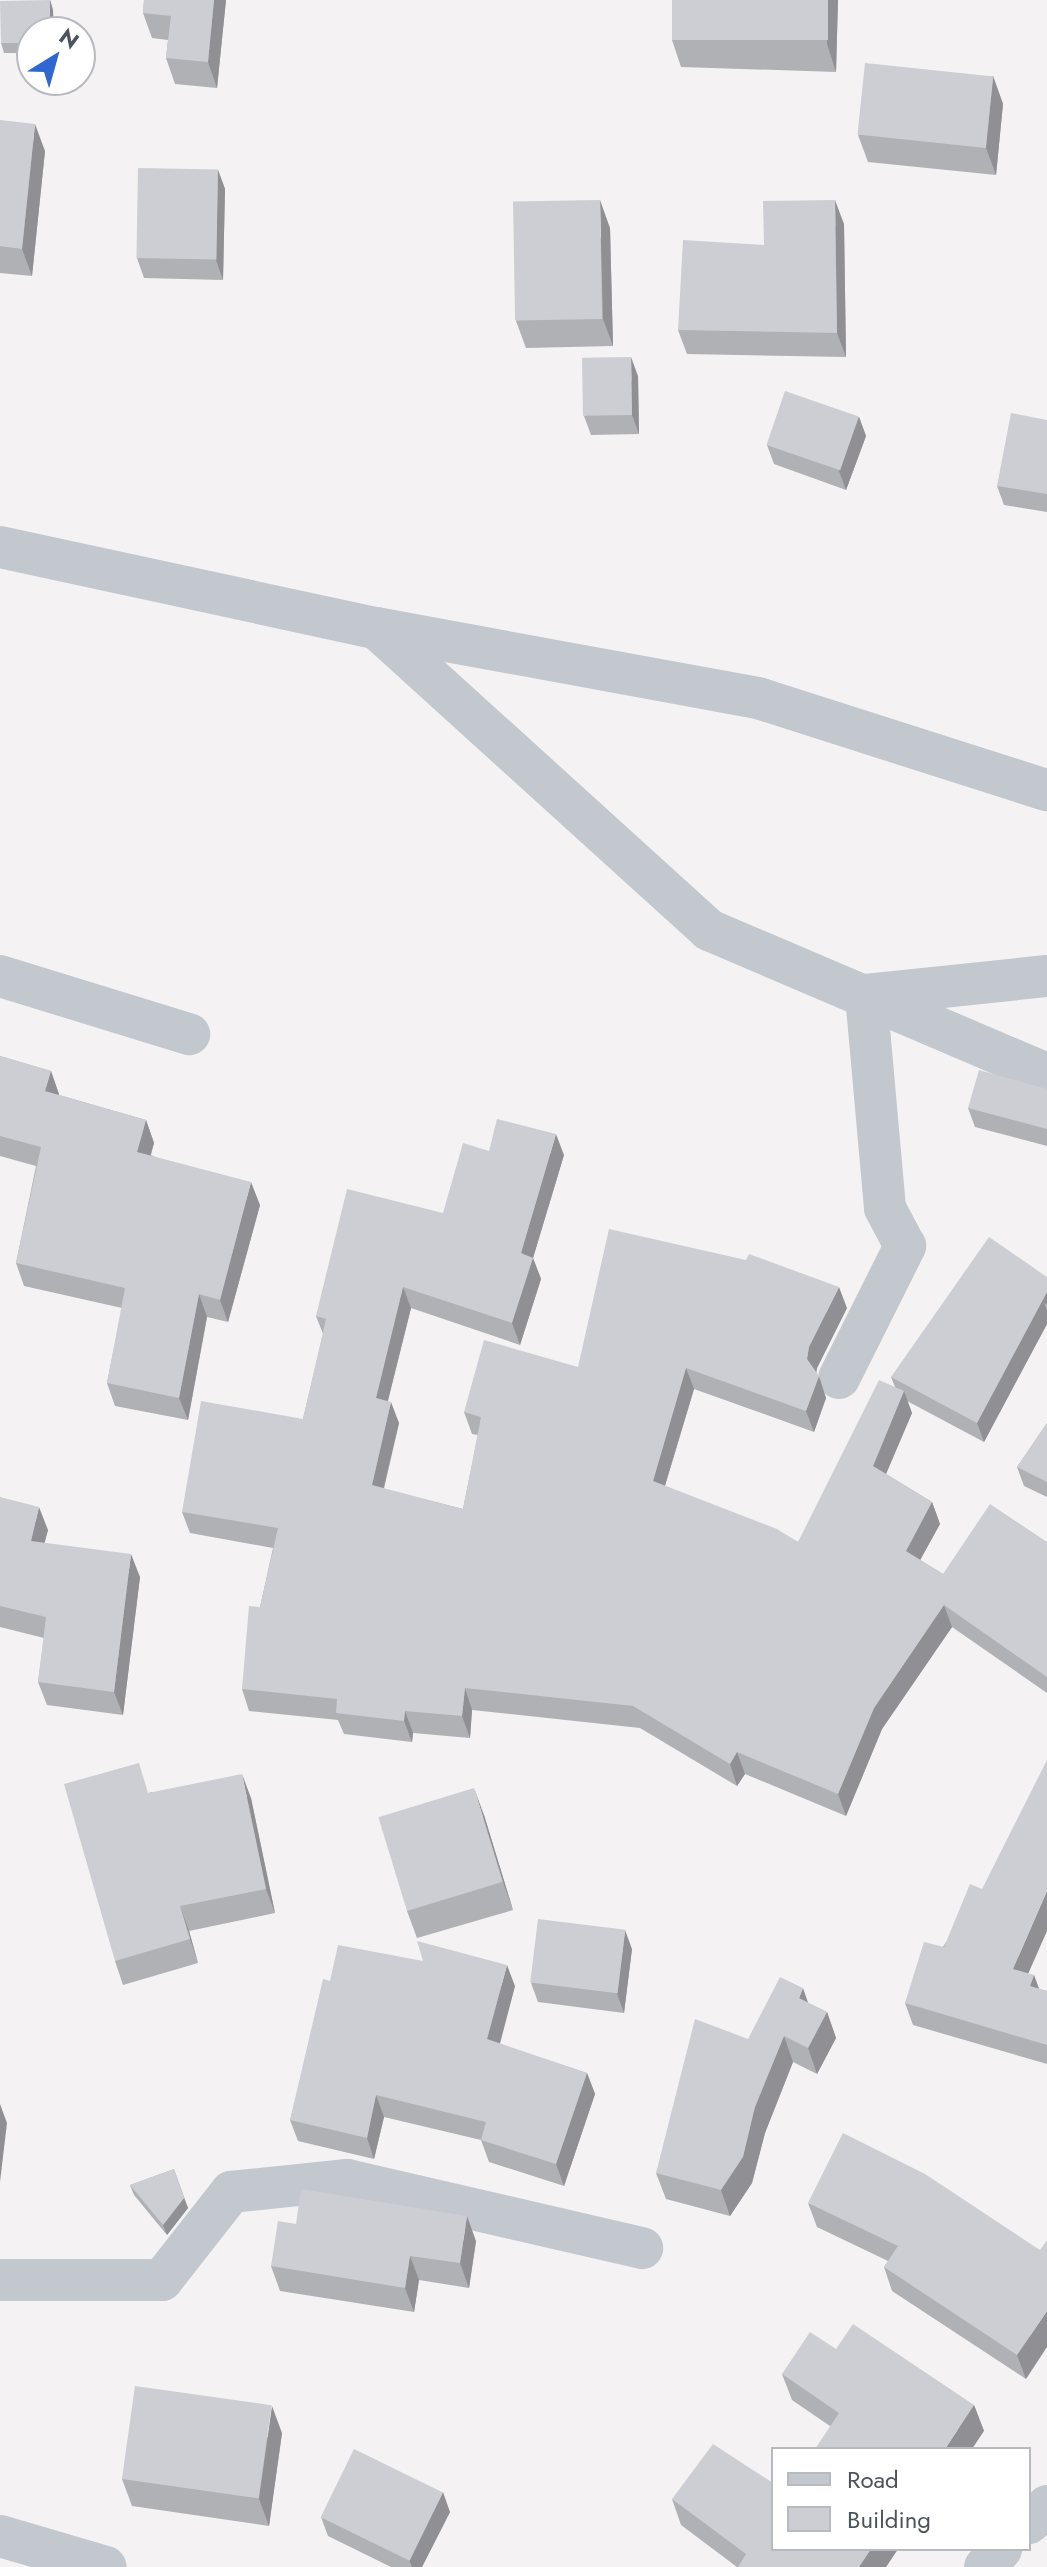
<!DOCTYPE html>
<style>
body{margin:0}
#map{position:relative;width:1047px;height:2567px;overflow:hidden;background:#f4f2f2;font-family:Jost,sans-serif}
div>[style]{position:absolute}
.minor>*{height:42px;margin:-21px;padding:0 21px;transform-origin:21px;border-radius:21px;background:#c2c8ce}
.wall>*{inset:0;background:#b0b1b5}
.shaded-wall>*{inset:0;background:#909094}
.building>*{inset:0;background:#cdced3;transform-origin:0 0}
span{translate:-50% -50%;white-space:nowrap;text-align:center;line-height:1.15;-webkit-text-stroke:6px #fff;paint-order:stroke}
.legend{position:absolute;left:771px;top:2447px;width:260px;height:104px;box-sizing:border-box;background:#fff;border:2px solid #b7babe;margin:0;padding:10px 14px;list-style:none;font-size:24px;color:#4c535d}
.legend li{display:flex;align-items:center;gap:16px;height:40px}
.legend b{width:40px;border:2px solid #b7babe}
.north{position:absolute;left:16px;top:16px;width:80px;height:80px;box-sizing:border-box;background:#fff;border:2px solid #b7babe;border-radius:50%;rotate:37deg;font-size:22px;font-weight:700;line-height:32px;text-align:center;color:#4c535d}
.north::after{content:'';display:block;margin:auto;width:28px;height:36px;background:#3066d0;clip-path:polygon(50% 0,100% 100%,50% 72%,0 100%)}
</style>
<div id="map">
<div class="minor">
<i style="left:0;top:547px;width:385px;rotate:12.2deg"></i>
<i style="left:376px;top:628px;width:391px;rotate:10.4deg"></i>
<i style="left:761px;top:699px;width:300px;rotate:17.7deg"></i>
<i style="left:376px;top:628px;width:450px;rotate:42.2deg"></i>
<i style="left:709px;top:930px;width:367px;rotate:23.1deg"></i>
<i style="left:0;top:976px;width:198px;rotate:17.1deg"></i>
<i style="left:839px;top:1378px;width:148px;rotate:-63.4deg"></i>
<i style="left:905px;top:1246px;width:43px;rotate:-117.8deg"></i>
<i style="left:885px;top:1208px;width:214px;rotate:-95.1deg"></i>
<i style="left:866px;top:995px;width:182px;rotate:-6deg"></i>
<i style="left:0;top:2280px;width:162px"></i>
<i style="left:162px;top:2280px;width:112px;rotate:-51.9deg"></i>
<i style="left:231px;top:2192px;width:117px;rotate:-5.9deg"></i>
<i style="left:347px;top:2180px;width:303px;rotate:13deg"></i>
<i style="left:1029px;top:2523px;width:25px;rotate:-43deg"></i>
<i style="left:0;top:2536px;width:110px;rotate:16.3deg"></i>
<i style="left:985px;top:2567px;width:24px;rotate:-48deg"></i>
</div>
<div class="wall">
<i style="clip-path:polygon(50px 0,53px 10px,32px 32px,32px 53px,4px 53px,1px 43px)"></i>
<i style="clip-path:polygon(141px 0,226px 0,217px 88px,175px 84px,166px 58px,168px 40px,152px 38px,143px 13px,144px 0)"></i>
<i style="clip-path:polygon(672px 0,838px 0,836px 72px,681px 67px,672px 40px)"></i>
<i style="clip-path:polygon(993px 76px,1003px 104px,996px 175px,868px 162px,858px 135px)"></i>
<i style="clip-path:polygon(0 120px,45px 151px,32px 276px,0 273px)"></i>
<i style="clip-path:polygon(218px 170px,225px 189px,223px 280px,144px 278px,137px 258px)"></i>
<i style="clip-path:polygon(844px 224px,846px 357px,687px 354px,678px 330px,764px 245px)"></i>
<i style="clip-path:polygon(610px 228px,613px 346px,526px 348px,516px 321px)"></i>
<i style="clip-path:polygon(638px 376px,639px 434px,591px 435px,584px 416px)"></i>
<i style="clip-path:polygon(859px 417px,866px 436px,846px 490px,774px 464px,767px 445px)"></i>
<i style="clip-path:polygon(1047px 420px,1047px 512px,1004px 505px,997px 486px)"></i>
<i style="clip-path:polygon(0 1056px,51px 1071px,59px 1095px,146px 1120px,154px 1143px,151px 1155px,260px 1205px,228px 1322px,207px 1317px,188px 1420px,115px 1406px,107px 1383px,122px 1308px,24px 1286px,16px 1263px,36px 1166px,0 1156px)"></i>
<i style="clip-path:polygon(1047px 1089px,1047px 1146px,975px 1127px,968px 1108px)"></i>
<i style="clip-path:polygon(489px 1151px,564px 1155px,533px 1258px,541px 1279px,520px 1345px,411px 1308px,388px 1401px,399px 1423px,384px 1489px,463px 1509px,478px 1435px,472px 1434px,464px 1412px,578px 1367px,847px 1308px,817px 1368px,816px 1373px,826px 1398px,814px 1432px,694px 1389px,665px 1486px,798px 1542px,895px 1387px,891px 1377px,1047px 1277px,1047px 1324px,984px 1442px,907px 1401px,912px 1413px,886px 1474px,932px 1502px,940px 1524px,920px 1560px,943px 1574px,1047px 1542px,1047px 1693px,952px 1627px,882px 1729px,846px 1816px,745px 1774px,737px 1786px,640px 1728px,472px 1710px,470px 1738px,413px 1733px,412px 1742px,344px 1734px,338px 1720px,249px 1711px,242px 1689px,273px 1548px,190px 1533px,182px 1512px,303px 1419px,323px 1334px,316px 1316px,443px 1213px)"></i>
<i style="clip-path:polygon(1047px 1423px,1047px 1497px,1024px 1486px,1017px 1467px)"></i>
<i style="clip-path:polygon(0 1497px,48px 1530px,44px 1543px,140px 1577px,123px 1715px,47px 1705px,38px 1682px,44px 1638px,0 1627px)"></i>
<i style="clip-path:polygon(150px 1792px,251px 1798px,275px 1913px,189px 1931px,198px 1963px,123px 1985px,115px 1961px)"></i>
<i style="clip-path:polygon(484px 1815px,513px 1910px,417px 1938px,407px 1911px)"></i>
<i style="clip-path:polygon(982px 1889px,1028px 1974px,1034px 1975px,1039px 1989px,1047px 1991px,1047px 2064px,913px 2025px,905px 2003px)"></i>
<i style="clip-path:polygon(632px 1949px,624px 2013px,538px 2002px,531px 1983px)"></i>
<i style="clip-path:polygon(330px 1981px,515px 1986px,500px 2044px,587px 2073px,595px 2094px,564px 2186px,489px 2162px,481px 2140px,384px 2117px,374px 2159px,298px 2141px,290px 2120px)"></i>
<i style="clip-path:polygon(808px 2003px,827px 2012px,836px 2038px,817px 2074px,793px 2062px,765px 2133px,752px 2183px,730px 2216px,666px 2199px,656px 2173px)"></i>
<i style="clip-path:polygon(174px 2169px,188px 2208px,167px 2235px,134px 2195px,130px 2185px)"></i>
<i style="clip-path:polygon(808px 2203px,1040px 2250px,1026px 2379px,892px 2291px,884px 2267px,888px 2261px,817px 2227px)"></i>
<i style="clip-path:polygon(296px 2224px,476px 2241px,469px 2288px,419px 2280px,414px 2312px,280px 2291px,271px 2266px)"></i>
<i style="clip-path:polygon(836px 2349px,974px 2405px,984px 2431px,830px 2426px,792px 2400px,782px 2374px)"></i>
<i style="clip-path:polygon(282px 2433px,269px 2526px,132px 2506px,122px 2479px)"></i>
<i style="clip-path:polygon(672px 2499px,773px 2549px,898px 2549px,886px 2567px,737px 2567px,681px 2525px)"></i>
<i style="clip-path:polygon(450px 2512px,422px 2567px,391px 2567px,328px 2536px,321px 2517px)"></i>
</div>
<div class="shaded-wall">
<i style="clip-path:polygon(50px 0,53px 10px,54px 32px,50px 32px)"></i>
<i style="clip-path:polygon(214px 0,226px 0,217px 88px,208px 62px)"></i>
<i style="clip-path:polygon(828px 0,838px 0,836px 72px,827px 44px)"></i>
<i style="clip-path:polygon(993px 76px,1003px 104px,996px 175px,986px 148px)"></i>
<i style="clip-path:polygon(35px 124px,45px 151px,32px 276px,22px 249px)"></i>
<i style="clip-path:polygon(218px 170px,225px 189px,223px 280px,216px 260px)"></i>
<i style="clip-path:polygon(600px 200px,610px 228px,613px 346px,603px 319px)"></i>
<i style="clip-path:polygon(835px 200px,844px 224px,846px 357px,837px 333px)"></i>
<i style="clip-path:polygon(631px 357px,638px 376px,639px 434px,632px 415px)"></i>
<i style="clip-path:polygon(859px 417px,866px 436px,846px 490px,839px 471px)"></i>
<i style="clip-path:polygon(51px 1071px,59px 1094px,54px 1114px,45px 1091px)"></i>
<i style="clip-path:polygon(146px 1120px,154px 1143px,145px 1174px,137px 1152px)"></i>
<i style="clip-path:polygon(556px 1134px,564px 1155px,533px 1258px,541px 1279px,520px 1345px,512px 1323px,521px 1253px)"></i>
<i style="clip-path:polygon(251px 1182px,260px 1205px,228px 1322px,220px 1300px)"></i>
<i style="clip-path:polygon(403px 1287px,411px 1308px,383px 1420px,376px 1398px)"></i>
<i style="clip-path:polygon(839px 1287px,847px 1308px,817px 1368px,815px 1380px,807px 1359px,809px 1347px)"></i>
<i style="clip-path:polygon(1047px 1292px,1047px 1305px,1044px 1303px,1047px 1310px,1047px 1324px,984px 1442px,977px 1423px)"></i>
<i style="clip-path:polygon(199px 1294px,207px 1317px,188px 1420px,179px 1398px)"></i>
<i style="clip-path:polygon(686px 1368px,694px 1389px,660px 1502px,653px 1481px)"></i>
<i style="clip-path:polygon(819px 1376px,826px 1398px,814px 1432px,806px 1411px)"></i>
<i style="clip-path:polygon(904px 1391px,912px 1413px,880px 1488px,873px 1466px)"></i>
<i style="clip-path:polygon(391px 1402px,399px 1423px,379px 1507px,372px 1485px)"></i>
<i style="clip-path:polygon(932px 1502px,940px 1524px,913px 1573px,906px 1551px)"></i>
<i style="clip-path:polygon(39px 1507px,48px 1530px,39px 1564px,31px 1541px)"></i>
<i style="clip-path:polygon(131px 1554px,140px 1577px,123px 1715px,114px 1692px)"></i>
<i style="clip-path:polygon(944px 1605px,952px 1627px,882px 1729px,846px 1816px,838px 1794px,874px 1708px)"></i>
<i style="clip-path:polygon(465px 1688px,472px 1710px,470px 1738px,462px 1716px)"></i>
<i style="clip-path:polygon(405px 1711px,413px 1733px,412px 1742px,404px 1721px)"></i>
<i style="clip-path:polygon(737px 1752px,745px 1774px,737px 1786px,730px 1764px)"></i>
<i style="clip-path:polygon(242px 1774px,251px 1798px,275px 1913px,266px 1889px)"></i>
<i style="clip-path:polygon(474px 1788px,484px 1815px,513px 1910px,503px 1882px)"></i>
<i style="clip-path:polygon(1047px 1891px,1047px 1931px,1021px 1990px,1013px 1969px)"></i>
<i style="clip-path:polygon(180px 1906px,189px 1931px,198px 1963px,190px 1939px)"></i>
<i style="clip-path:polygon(625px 1930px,632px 1949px,624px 2013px,617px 1994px)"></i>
<i style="clip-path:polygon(507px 1965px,515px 1986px,495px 2061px,487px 2039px)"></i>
<i style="clip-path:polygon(1034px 1975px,1042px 1997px,1030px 1986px)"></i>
<i style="clip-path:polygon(803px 1988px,812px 2014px,799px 1998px)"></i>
<i style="clip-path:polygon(827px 2012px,836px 2038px,817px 2074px,808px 2048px)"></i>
<i style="clip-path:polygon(784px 2036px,793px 2062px,765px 2133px,752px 2183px,730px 2216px,721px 2190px)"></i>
<i style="clip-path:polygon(587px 2073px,595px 2094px,564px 2186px,556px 2164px)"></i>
<i style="clip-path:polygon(376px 2095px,384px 2117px,374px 2159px,367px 2138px)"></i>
<i style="clip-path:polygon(0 2104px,7px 2123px,0 2182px)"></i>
<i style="clip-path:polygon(184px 2198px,188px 2208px,167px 2235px,163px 2225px)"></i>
<i style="clip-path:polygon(467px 2216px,476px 2241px,469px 2288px,460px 2263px)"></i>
<i style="clip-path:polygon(410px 2256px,419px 2280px,414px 2312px,405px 2288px)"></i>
<i style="clip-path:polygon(1047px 2311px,1047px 2347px,1026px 2379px,1017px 2355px)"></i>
<i style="clip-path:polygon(974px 2405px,984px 2431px,972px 2449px,945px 2449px)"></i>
<i style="clip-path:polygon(272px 2406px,282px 2433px,269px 2526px,259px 2499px)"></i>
<i style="clip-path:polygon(443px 2492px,450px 2512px,422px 2567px,412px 2567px,409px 2560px)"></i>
<i style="clip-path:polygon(871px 2549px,898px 2549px,886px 2567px,859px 2567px)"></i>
</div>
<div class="building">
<i style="clip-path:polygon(50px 0,50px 32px,32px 32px,32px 43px,1px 43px,0 1px)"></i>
<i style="clip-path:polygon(144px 0,214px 0,208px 62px,166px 58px,171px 16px,143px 13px)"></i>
<i style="left:672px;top:0;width:156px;height:40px"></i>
<i style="left:865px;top:63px;width:129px;height:72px;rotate:6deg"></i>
<i style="clip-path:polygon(0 120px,35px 124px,22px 249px,0 246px)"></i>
<i style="left:138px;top:168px;width:80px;height:90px;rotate:1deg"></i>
<i style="left:600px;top:200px;width:119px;height:87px;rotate:89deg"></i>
<i style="clip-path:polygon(835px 200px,837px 333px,678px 330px,683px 240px,764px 245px,763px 201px)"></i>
<i style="left:631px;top:357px;width:58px;height:49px;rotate:89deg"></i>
<i style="left:785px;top:391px;width:78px;height:57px;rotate:19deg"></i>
<i style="clip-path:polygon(1011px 413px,1047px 420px,1047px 494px,997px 486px)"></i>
<i style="clip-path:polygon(0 1056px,51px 1071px,45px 1091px,146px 1120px,137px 1152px,251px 1182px,220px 1300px,199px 1294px,179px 1398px,107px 1383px,125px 1288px,16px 1263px,41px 1147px,0 1136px)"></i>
<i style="clip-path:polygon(979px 1070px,1047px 1089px,1047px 1129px,968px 1108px)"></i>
<i style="clip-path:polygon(497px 1119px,556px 1134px,521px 1253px,533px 1258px,512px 1323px,403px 1287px,376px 1398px,391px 1402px,372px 1485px,463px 1509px,481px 1417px,464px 1412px,484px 1340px,578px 1367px,609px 1229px,746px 1260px,749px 1254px,839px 1287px,809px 1347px,807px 1359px,819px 1376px,806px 1411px,686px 1368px,653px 1481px,777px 1529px,798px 1542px,879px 1380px,904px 1391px,873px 1466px,932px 1502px,906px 1551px,943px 1574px,990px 1504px,1047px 1542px,1047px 1677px,944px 1605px,874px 1708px,838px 1794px,737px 1752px,730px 1764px,633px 1706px,465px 1688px,462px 1716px,405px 1711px,404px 1721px,336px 1713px,337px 1699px,242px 1689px,249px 1606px,260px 1607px,278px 1528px,182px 1512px,201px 1401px,303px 1419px,326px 1319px,316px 1316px,347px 1189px,443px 1213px,463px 1143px,489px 1151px)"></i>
<i style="clip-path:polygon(989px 1237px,1047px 1277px,1047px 1292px,977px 1423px,891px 1377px)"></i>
<i style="clip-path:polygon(1047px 1423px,1047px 1482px,1017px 1467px)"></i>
<i style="clip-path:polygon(0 1497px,39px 1507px,31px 1541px,131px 1554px,114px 1692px,38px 1682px,46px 1617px,0 1606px)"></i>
<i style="clip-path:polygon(1047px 1760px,1047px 1891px,1013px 1969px,1034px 1975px,1030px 1986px,1047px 1991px,1047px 2045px,905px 2003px,924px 1942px,944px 1947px,970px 1884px,982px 1889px)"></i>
<i style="clip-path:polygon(139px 1763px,148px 1793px,242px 1774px,266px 1889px,180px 1906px,190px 1939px,115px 1961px,64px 1784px)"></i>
<i style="left:474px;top:1788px;width:98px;height:100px;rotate:73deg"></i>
<i style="left:538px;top:1919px;width:88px;height:64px;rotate:7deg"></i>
<i style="clip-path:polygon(417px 1941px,507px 1965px,487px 2039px,587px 2073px,556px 2164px,481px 2140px,486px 2122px,376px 2095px,367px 2138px,290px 2120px,323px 1979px,330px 1981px,338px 1945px,423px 1961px)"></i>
<i style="clip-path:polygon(780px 1977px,803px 1988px,799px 1998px,827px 2012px,808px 2048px,784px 2036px,755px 2107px,743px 2157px,721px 2190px,656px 2173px,695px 2019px,748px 2039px)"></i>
<i style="clip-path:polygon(843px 2133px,925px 2174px,1040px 2250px,1047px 2240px,1047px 2311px,1017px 2355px,884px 2267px,898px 2246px,808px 2203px)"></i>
<i style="clip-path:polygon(174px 2169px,184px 2198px,163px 2225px,130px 2185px)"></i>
<i style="clip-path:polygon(301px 2189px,467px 2216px,460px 2263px,410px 2256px,405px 2288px,271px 2266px,278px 2221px,296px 2224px)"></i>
<i style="clip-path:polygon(853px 2324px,974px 2405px,945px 2449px,815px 2449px,839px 2413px,782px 2374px,810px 2332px,836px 2349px)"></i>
<i style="left:135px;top:2386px;width:138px;height:94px;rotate:8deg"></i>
<i style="clip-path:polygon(713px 2444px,773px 2483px,773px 2549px,871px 2549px,859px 2567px,738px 2567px,746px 2554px,672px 2499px)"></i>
<i style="left:354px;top:2449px;width:99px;height:76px;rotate:26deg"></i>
</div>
<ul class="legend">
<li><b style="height:10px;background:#c2c8ce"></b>Road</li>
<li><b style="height:22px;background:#cdced3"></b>Building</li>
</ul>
<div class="north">N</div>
</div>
